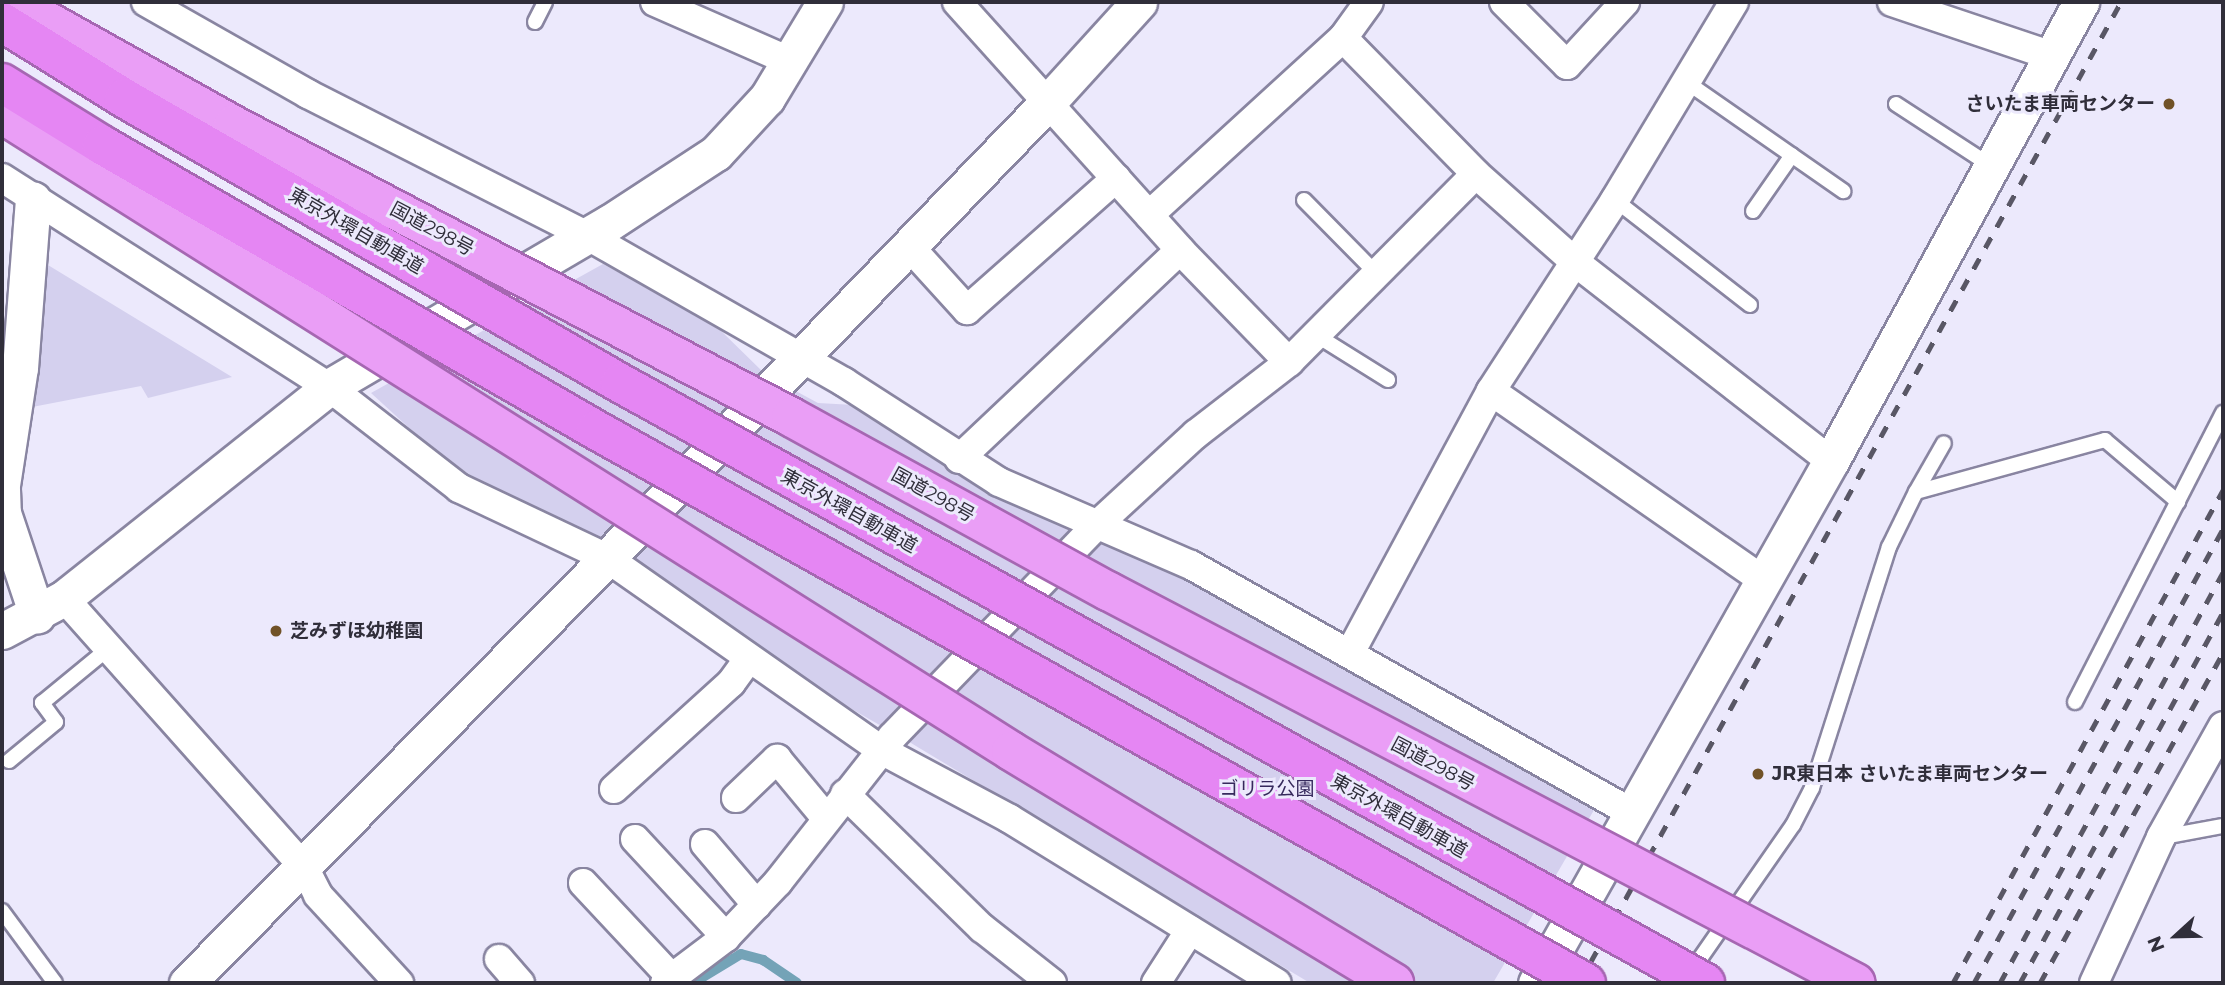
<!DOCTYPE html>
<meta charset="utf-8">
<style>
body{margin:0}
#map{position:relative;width:2225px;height:985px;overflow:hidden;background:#ece9fc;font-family:Montserrat,"Noto Sans JP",sans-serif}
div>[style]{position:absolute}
.green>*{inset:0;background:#d4d0ee}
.stream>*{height:10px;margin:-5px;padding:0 5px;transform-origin:5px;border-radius:5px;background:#74a3b7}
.roads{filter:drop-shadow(2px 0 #8985a1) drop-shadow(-2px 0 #8985a1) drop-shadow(0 2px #8985a1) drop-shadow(0 -2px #8985a1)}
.service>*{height:14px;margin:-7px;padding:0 7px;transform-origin:7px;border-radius:7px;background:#fff}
.minor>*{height:28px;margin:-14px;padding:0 14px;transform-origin:14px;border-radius:14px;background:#fff}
.tertiary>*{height:35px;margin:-17.5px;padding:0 17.5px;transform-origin:17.5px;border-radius:17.5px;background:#fff}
.rail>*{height:5px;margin-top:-2.5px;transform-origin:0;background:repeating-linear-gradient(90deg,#595765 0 12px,transparent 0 24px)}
.bridges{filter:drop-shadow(2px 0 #a667b2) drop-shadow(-2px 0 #a667b2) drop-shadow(0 2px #a667b2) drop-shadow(0 -2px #a667b2)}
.trunk-bridge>*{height:38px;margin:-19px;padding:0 19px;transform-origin:19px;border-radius:19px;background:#ea9ef6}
.motorway-bridge>*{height:38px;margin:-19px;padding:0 19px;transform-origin:19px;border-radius:19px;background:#e586f3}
.dots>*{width:19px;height:19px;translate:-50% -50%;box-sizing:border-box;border:4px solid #ece9fc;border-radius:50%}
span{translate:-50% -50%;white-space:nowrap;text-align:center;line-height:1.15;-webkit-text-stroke:6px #ece9fc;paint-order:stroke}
.poi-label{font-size:19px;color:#302e3a;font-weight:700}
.right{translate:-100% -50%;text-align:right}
.left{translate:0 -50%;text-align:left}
.street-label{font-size:19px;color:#302e3a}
.park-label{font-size:19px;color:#36295c}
.frame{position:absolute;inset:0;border:4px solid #302e3a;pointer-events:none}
.north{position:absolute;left:2141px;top:901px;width:70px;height:70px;-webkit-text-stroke:5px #ece9fc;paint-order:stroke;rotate:248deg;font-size:19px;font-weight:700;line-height:28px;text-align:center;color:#302e3a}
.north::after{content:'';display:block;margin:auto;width:24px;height:32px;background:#302e3a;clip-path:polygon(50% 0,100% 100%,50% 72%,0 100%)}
</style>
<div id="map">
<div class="green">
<i style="clip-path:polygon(43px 262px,232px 377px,148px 398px,141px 386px,27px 408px)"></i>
<i style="clip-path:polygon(603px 264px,713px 323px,766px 375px,818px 403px,854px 405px,949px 465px,1185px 576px,1594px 810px,1493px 983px,1310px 983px,906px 740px,753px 653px,602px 540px,482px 483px,431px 448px,371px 393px)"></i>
</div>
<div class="stream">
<i style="left:693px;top:983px;width:56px;rotate:-31.1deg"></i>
<i style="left:741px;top:954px;width:23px;rotate:15deg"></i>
<i style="left:763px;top:960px;width:41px;rotate:34.1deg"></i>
</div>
<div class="roads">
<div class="service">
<i style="left:535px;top:22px;width:22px;rotate:-63deg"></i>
<i style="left:1685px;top:81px;width:193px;rotate:34.8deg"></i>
<i style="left:1896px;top:104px;width:113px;rotate:33.1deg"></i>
<i style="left:1304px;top:200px;width:104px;rotate:45.4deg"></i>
<i style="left:1615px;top:200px;width:171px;rotate:37.9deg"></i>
<i style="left:1753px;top:211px;width:68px;rotate:-55.1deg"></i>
<i style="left:1316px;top:335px;width:85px;rotate:32deg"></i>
<i style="left:1916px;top:492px;width:56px;rotate:-60.3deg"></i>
<i style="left:2075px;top:702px;width:325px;rotate:-62.9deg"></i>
<i style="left:9px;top:761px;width:61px;rotate:-39.7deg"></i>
<i style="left:56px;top:722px;width:24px;rotate:-126deg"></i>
<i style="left:42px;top:703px;width:87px;rotate:-39.4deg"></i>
<i style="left:2163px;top:837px;width:61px;rotate:-10.4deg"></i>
<i style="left:2px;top:911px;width:89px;rotate:53.6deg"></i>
<i style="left:1690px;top:973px;width:180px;rotate:-55.2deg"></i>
<i style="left:1793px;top:825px;width:42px;rotate:-62.8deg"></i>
<i style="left:1812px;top:788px;width:253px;rotate:-72.3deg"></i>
<i style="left:1889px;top:547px;width:61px;rotate:-63.9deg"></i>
<i style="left:1916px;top:492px;width:196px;rotate:-15.4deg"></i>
<i style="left:2105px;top:440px;width:96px;rotate:40.3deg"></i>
</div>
<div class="minor">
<i style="left:146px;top:2px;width:186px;rotate:29.6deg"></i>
<i style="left:308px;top:94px;width:314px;rotate:26.9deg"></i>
<i style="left:588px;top:236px;width:295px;rotate:29.7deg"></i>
<i style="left:844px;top:382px;width:184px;rotate:32.8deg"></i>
<i style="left:999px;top:482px;width:209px;rotate:23.4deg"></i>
<i style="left:1191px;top:565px;width:508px;rotate:29.34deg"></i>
<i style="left:655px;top:2px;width:150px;rotate:23.7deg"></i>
<i style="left:957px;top:2px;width:334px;rotate:48deg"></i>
<i style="left:1180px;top:250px;width:156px;rotate:45.8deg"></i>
<i style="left:1504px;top:2px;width:89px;rotate:45deg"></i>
<i style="left:1567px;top:65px;width:86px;rotate:-47.4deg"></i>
<i style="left:1892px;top:2px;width:169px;rotate:18.6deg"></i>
<i style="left:1343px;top:38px;width:190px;rotate:45.6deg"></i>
<i style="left:1476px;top:174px;width:132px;rotate:41.6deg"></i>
<i style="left:1575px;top:262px;width:324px;rotate:37.9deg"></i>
<i style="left:2px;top:178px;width:388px;rotate:32.6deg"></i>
<i style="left:329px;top:387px;width:165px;rotate:37.8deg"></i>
<i style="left:459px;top:488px;width:164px;rotate:25.3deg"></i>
<i style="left:607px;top:558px;width:335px;rotate:35deg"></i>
<i style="left:881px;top:750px;width:146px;rotate:28.1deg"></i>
<i style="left:1010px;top:819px;width:313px;rotate:31.6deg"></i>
<i style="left:1149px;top:215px;width:263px;rotate:-42.4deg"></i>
<i style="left:1343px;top:38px;width:44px;rotate:-54.2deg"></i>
<i style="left:908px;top:245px;width:88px;rotate:47.8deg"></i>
<i style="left:967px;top:310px;width:199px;rotate:-41.5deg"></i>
<i style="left:1491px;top:391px;width:333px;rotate:34.8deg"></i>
<i style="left:959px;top:459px;width:304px;rotate:-43.4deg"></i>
<i style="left:64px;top:598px;width:361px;rotate:48.3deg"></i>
<i style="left:304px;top:867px;width:31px;rotate:63deg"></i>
<i style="left:318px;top:895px;width:120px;rotate:47.4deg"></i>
<i style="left:1351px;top:651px;width:295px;rotate:-61.7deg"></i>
<i style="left:1491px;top:391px;width:228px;rotate:-57deg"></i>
<i style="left:1615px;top:200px;width:231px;rotate:-59deg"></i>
<i style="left:614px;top:789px;width:158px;rotate:-42.2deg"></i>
<i style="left:731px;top:683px;width:29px;rotate:-54deg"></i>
<i style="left:845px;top:794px;width:192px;rotate:44.4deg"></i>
<i style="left:982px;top:928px;width:89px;rotate:38.2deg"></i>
<i style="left:736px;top:798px;width:57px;rotate:-43.6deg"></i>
<i style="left:777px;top:759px;width:77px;rotate:50.3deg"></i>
<i style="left:635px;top:839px;width:134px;rotate:47.1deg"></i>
<i style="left:705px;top:844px;width:80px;rotate:49.6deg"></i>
<i style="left:583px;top:883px;width:129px;rotate:46.9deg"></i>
<i style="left:499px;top:959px;width:32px;rotate:49deg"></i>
<i style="left:665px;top:983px;width:76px;rotate:-37deg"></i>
<i style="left:726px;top:937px;width:76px;rotate:-46.6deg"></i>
<i style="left:778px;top:882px;width:184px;rotate:-51.8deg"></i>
<i style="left:892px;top:737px;width:296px;rotate:-46deg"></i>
<i style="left:1098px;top:524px;width:133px;rotate:-42.6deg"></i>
<i style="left:1196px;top:434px;width:118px;rotate:-37.7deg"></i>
<i style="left:1289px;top:362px;width:265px;rotate:-45.2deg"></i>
<i style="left:1156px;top:983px;width:63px;rotate:-57.3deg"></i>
<i style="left:2094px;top:983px;width:161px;rotate:-65.3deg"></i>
<i style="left:2161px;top:837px;width:127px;rotate:-60.8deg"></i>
</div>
<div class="tertiary">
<i style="left:2px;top:485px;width:118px;rotate:-81.3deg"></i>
<i style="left:20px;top:368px;width:169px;rotate:-85.6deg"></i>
<i style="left:2px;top:489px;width:24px;rotate:88deg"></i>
<i style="left:3px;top:513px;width:108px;rotate:71.6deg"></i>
<i style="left:2px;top:631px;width:70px;rotate:-28deg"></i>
<i style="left:64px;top:598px;width:339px;rotate:-38.5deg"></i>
<i style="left:329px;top:387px;width:324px;rotate:-30.4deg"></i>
<i style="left:609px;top:223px;width:128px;rotate:-33.2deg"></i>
<i style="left:716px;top:153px;width:75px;rotate:-47.2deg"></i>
<i style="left:767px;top:98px;width:112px;rotate:-58.9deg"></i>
<i style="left:187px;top:983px;width:561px;rotate:-45.29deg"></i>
<i style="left:582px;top:584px;width:672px;rotate:-45.96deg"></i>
<i style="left:1049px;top:101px;width:134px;rotate:-47.7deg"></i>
<i style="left:1536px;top:983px;width:600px;rotate:-60.53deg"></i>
<i style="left:1831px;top:461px;width:523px;rotate:-61.42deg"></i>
</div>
</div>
<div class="rail">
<i style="left:1579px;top:983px;width:1121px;rotate:-61.08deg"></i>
<i style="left:1953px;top:983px;width:562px;rotate:-61.29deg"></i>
<i style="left:1974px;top:983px;width:518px;rotate:-61.26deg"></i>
<i style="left:2000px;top:983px;width:467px;rotate:-61.5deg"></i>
<i style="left:2020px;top:983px;width:423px;rotate:-61.3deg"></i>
<i style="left:2040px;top:983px;width:377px;rotate:-61deg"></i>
</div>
<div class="bridges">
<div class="trunk-bridge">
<i style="left:13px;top:2px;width:252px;rotate:29.2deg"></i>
<i style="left:233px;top:125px;width:630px;rotate:27.62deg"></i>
<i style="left:791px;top:417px;width:362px;rotate:28.8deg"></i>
<i style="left:1108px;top:591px;width:844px;rotate:27.66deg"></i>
<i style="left:2px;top:114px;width:1193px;rotate:32.26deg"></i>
<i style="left:1011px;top:751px;width:448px;rotate:31.2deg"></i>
</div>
<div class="motorway-bridge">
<i style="left:2px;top:22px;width:144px;rotate:31.9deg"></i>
<i style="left:124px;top:98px;width:572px;rotate:29.88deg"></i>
<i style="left:620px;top:383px;width:1240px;rotate:28.94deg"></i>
<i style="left:2px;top:83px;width:118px;rotate:31.8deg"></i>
<i style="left:102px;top:145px;width:570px;rotate:29.98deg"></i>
<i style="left:596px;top:430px;width:1134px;rotate:29.19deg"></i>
</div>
</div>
<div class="dots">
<i style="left:2169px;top:104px;background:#715227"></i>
<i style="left:276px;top:631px;background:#715227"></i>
<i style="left:1758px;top:774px;background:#715227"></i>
</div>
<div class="poi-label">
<span class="right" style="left:2155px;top:104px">さいたま車両センター</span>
<span class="left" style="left:290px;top:631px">芝みずほ幼稚園</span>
<span class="left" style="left:1772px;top:774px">JR東日本 さいたま車両センター</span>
</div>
<div class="street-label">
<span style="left:432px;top:229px;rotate:28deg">国道298号</span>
<span style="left:356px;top:231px;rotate:30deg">東京外環自動車道</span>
<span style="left:933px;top:495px;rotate:29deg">国道298号</span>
<span style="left:849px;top:511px;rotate:29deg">東京外環自動車道</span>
<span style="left:1433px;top:764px;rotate:28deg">国道298号</span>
<span style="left:1399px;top:816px;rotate:29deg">東京外環自動車道</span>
</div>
<div class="park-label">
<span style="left:1267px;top:789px">ゴリラ公園</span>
</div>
<div class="frame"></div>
<div class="north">N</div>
</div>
